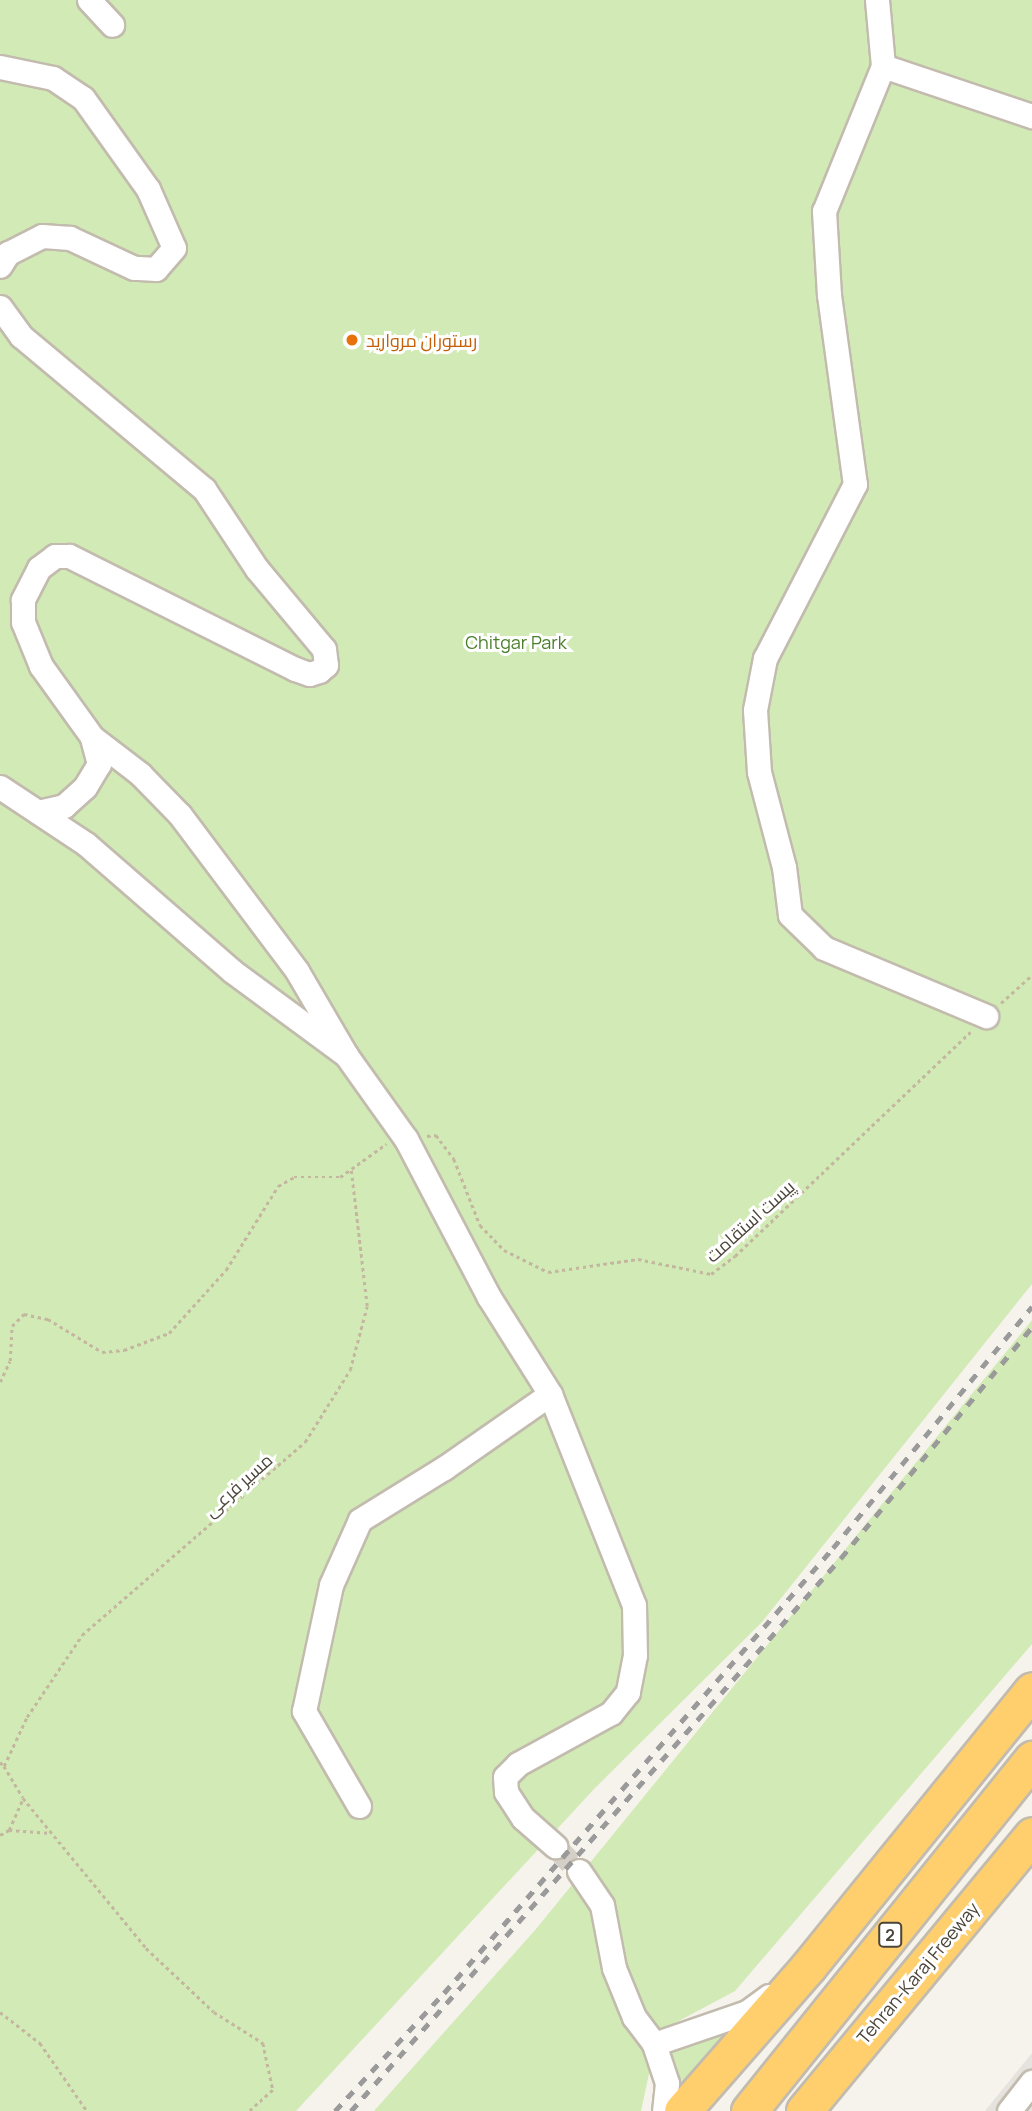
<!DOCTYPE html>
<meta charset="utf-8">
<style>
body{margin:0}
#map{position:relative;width:1032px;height:2111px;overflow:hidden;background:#f6f3ec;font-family:Manrope,Cairo,sans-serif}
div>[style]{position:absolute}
.industrial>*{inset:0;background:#e6e2dd}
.green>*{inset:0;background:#d2eab5}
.minor-tunnel>*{height:23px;margin-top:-11.5px;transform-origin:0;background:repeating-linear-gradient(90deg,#d4d0c8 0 23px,transparent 0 34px)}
.path>*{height:2.5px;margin-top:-1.25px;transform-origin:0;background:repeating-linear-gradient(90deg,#c4b79f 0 3.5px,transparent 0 7px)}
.roads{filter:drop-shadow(2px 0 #c2bbae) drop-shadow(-2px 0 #c2bbae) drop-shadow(0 2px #c2bbae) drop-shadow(0 -2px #c2bbae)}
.minor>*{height:23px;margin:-11.5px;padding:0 11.5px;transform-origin:11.5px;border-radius:11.5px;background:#fff}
.highway>*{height:35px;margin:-17.5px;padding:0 17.5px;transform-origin:17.5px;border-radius:17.5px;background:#ffcf6e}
.rail>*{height:5px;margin-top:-2.5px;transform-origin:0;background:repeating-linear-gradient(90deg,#9a9a9a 0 9px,transparent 0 18px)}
.dots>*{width:19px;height:19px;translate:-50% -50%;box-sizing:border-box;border:4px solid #fff;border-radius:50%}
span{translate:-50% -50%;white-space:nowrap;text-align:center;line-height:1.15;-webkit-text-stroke:6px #fff;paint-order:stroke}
.shield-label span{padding:2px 5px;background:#fff;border:2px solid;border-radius:5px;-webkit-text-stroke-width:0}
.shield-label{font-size:16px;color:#4b4439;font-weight:700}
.food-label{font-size:18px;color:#c56008}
.left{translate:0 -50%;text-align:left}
.park-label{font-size:18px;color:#4a7f2a}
.street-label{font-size:18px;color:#4b4439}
</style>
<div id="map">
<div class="industrial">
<i style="clip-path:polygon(1032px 2053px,1032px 2111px,985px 2111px)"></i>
</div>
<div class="green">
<i style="clip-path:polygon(0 0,1032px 0,1032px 1284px,762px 1622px,595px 1788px,296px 2111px,0 2111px)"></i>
<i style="clip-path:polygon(1032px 1320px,1032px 1644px,735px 1991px,658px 2032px,641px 2111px,374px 2111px,536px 1929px)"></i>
<i style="clip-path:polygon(736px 2032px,681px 2095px,670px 2050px)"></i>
</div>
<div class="minor-tunnel">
<i style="left:555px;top:1846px;width:35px;rotate:46deg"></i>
</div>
<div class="path">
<i style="left:1001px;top:1003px;width:42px;rotate:-42.1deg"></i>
<i style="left:427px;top:1136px;width:9px;rotate:-6deg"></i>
<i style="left:436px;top:1135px;width:30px;rotate:53deg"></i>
<i style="left:454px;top:1159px;width:71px;rotate:68.5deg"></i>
<i style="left:480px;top:1225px;width:35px;rotate:46deg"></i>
<i style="left:504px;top:1250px;width:49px;rotate:26.6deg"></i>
<i style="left:548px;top:1272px;width:91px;rotate:-8.2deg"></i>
<i style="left:638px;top:1259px;width:75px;rotate:11.6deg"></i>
<i style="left:711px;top:1274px;width:30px;rotate:-37deg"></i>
<i style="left:735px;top:1256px;width:325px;rotate:-43.6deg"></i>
<i style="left:0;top:1382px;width:23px;rotate:-65deg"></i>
<i style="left:10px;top:1361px;width:35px;rotate:-87deg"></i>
<i style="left:12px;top:1326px;width:17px;rotate:-45deg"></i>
<i style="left:24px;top:1314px;width:25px;rotate:12deg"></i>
<i style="left:48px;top:1319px;width:63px;rotate:31.4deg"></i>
<i style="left:102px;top:1352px;width:22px;rotate:-5deg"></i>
<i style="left:124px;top:1350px;width:48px;rotate:-20.7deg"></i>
<i style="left:169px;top:1333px;width:85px;rotate:-47.9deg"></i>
<i style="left:226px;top:1270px;width:99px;rotate:-58.2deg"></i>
<i style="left:278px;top:1186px;width:18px;rotate:-29deg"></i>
<i style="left:294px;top:1177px;width:46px"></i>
<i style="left:340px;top:1177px;width:57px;rotate:-35.7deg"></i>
<i style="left:0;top:1762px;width:6px;rotate:45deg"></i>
<i style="left:4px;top:1766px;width:54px;rotate:-64.9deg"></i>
<i style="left:27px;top:1717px;width:99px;rotate:-56.1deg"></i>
<i style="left:82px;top:1635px;width:295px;rotate:-40.9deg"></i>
<i style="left:305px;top:1442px;width:85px;rotate:-58deg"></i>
<i style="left:350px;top:1370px;width:66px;rotate:-75.1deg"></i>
<i style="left:367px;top:1306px;width:137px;rotate:-96.7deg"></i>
<i style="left:4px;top:1766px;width:37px;rotate:59deg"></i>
<i style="left:23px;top:1798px;width:194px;rotate:50.6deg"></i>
<i style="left:146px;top:1948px;width:93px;rotate:43.3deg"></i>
<i style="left:214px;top:2012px;width:58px;rotate:32.3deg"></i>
<i style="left:263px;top:2043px;width:48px;rotate:78deg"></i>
<i style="left:273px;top:2090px;width:31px;rotate:138deg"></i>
<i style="left:9px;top:1830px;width:42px;rotate:4.1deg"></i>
<i style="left:0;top:1835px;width:10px;rotate:-29deg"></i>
<i style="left:9px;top:1830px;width:35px;rotate:-66deg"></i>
<i style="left:0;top:2012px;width:51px;rotate:37.8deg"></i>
<i style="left:40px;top:2043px;width:83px;rotate:55.3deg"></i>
</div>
<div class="roads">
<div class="minor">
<i style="left:89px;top:0;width:34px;rotate:47deg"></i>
<i style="left:877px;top:0;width:66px;rotate:84.8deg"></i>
<i style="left:883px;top:66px;width:157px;rotate:112.1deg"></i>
<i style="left:824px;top:211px;width:84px;rotate:86.6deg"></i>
<i style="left:829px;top:295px;width:191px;rotate:82.2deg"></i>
<i style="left:855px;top:484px;width:196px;rotate:117.3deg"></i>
<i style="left:765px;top:658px;width:53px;rotate:100.9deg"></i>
<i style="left:755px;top:710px;width:62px;rotate:86.3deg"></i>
<i style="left:759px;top:772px;width:98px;rotate:75.3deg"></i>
<i style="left:784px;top:867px;width:48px;rotate:82.9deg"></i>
<i style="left:790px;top:915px;width:47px;rotate:44.1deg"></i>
<i style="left:824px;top:948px;width:176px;rotate:22.8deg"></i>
<i style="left:883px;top:66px;width:157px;rotate:18.6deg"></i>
<i style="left:0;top:67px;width:54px;rotate:11.7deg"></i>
<i style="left:53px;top:78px;width:36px;rotate:34deg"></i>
<i style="left:83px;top:98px;width:112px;rotate:54.5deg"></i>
<i style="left:148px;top:189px;width:64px;rotate:66.2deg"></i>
<i style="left:174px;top:248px;width:28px;rotate:131deg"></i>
<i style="left:156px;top:269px;width:22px;rotate:-177deg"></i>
<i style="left:134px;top:268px;width:71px;rotate:-154.9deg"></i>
<i style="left:70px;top:238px;width:28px;rotate:-176deg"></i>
<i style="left:42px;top:236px;width:38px;rotate:153deg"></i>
<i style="left:8px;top:253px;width:15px;rotate:122deg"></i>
<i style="left:0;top:307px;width:36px;rotate:54deg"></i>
<i style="left:21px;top:336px;width:239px;rotate:39.9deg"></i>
<i style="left:204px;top:489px;width:96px;rotate:56.5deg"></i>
<i style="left:257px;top:569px;width:104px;rotate:50.1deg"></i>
<i style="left:324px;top:649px;width:16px;rotate:83deg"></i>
<i style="left:326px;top:665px;width:9px;rotate:139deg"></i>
<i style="left:319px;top:671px;width:10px;rotate:163deg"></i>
<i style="left:309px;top:674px;width:15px;rotate:-160deg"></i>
<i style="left:295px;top:669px;width:253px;rotate:-153.4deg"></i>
<i style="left:69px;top:556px;width:14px;rotate:180deg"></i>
<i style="left:55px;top:556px;width:20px;rotate:143deg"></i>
<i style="left:39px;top:568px;width:36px;rotate:117deg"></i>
<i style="left:23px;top:600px;width:22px;rotate:90deg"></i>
<i style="left:23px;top:622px;width:48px;rotate:67.8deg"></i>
<i style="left:41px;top:666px;width:87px;rotate:54.3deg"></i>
<i style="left:92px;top:737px;width:61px;rotate:37.6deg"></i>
<i style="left:140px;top:774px;width:57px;rotate:45.7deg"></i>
<i style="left:180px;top:815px;width:195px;rotate:53.1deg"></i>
<i style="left:297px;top:971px;width:97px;rotate:59.7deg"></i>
<i style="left:0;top:787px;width:103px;rotate:33.5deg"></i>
<i style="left:86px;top:844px;width:194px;rotate:41deg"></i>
<i style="left:232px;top:971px;width:142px;rotate:36.4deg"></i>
<i style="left:346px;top:1055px;width:103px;rotate:54.5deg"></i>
<i style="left:406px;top:1139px;width:178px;rotate:62.3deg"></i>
<i style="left:489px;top:1297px;width:115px;rotate:57.8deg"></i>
<i style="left:550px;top:1394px;width:227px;rotate:68.3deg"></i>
<i style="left:634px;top:1605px;width:50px;rotate:88.9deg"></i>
<i style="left:635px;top:1655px;width:38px;rotate:101deg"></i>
<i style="left:628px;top:1692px;width:27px;rotate:129deg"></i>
<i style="left:611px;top:1713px;width:106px;rotate:151.3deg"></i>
<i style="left:518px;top:1764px;width:18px;rotate:135deg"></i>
<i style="left:505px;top:1777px;width:15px;rotate:86deg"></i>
<i style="left:506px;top:1792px;width:31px;rotate:57deg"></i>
<i style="left:523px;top:1818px;width:43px;rotate:41.2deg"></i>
<i style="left:38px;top:812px;width:27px;rotate:-13deg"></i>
<i style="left:64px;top:806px;width:28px;rotate:-42deg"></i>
<i style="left:85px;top:787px;width:27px;rotate:-59deg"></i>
<i style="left:99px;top:764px;width:28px;rotate:-105deg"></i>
<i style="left:359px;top:1806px;width:110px;rotate:-120.1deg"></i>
<i style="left:304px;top:1711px;width:129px;rotate:-77.9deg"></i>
<i style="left:331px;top:1585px;width:71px;rotate:-66deg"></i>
<i style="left:360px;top:1520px;width:99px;rotate:-31.8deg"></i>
<i style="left:444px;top:1468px;width:129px;rotate:-34.9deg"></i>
<i style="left:579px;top:1871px;width:41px;rotate:55.9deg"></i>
<i style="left:602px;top:1905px;width:64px;rotate:79.2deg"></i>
<i style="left:614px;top:1968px;width:53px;rotate:67.8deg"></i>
<i style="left:634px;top:2017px;width:34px;rotate:53deg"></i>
<i style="left:654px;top:2044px;width:41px;rotate:71.6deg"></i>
<i style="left:667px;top:2083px;width:28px;rotate:96deg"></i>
<i style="left:654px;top:2044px;width:98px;rotate:-19deg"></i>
<i style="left:747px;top:2012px;width:27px;rotate:-36deg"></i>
<i style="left:1009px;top:2111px;width:37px;rotate:-52deg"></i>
</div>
<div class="highway">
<i style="left:682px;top:2111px;width:191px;rotate:-48.8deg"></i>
<i style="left:808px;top:1967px;width:356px;rotate:-51deg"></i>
<i style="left:749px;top:2111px;width:452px;rotate:-51.2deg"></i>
<i style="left:804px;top:2111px;width:358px;rotate:-50.4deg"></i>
</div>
</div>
<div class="rail">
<i style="left:335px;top:2111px;width:161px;rotate:-47.3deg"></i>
<i style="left:444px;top:1993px;width:591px;rotate:-48.84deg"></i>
<i style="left:833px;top:1548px;width:313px;rotate:-50.5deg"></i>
<i style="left:351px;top:2111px;width:739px;rotate:-48.46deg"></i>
<i style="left:841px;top:1558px;width:300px;rotate:-50.4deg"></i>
</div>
<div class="dots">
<i style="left:352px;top:340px;background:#e8710a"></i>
</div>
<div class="shield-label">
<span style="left:890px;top:1935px">2</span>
</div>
<div class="food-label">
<span class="left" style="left:366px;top:340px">رستوران مروارید</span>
</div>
<div class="park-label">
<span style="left:516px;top:642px">Chitgar Park</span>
</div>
<div class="street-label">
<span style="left:750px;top:1221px;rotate:-42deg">پیست استقامت</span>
<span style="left:238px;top:1485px;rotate:-42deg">مسیر فرعی</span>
<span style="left:918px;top:1973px;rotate:-50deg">Tehran-Karaj Freeway</span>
</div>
</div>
